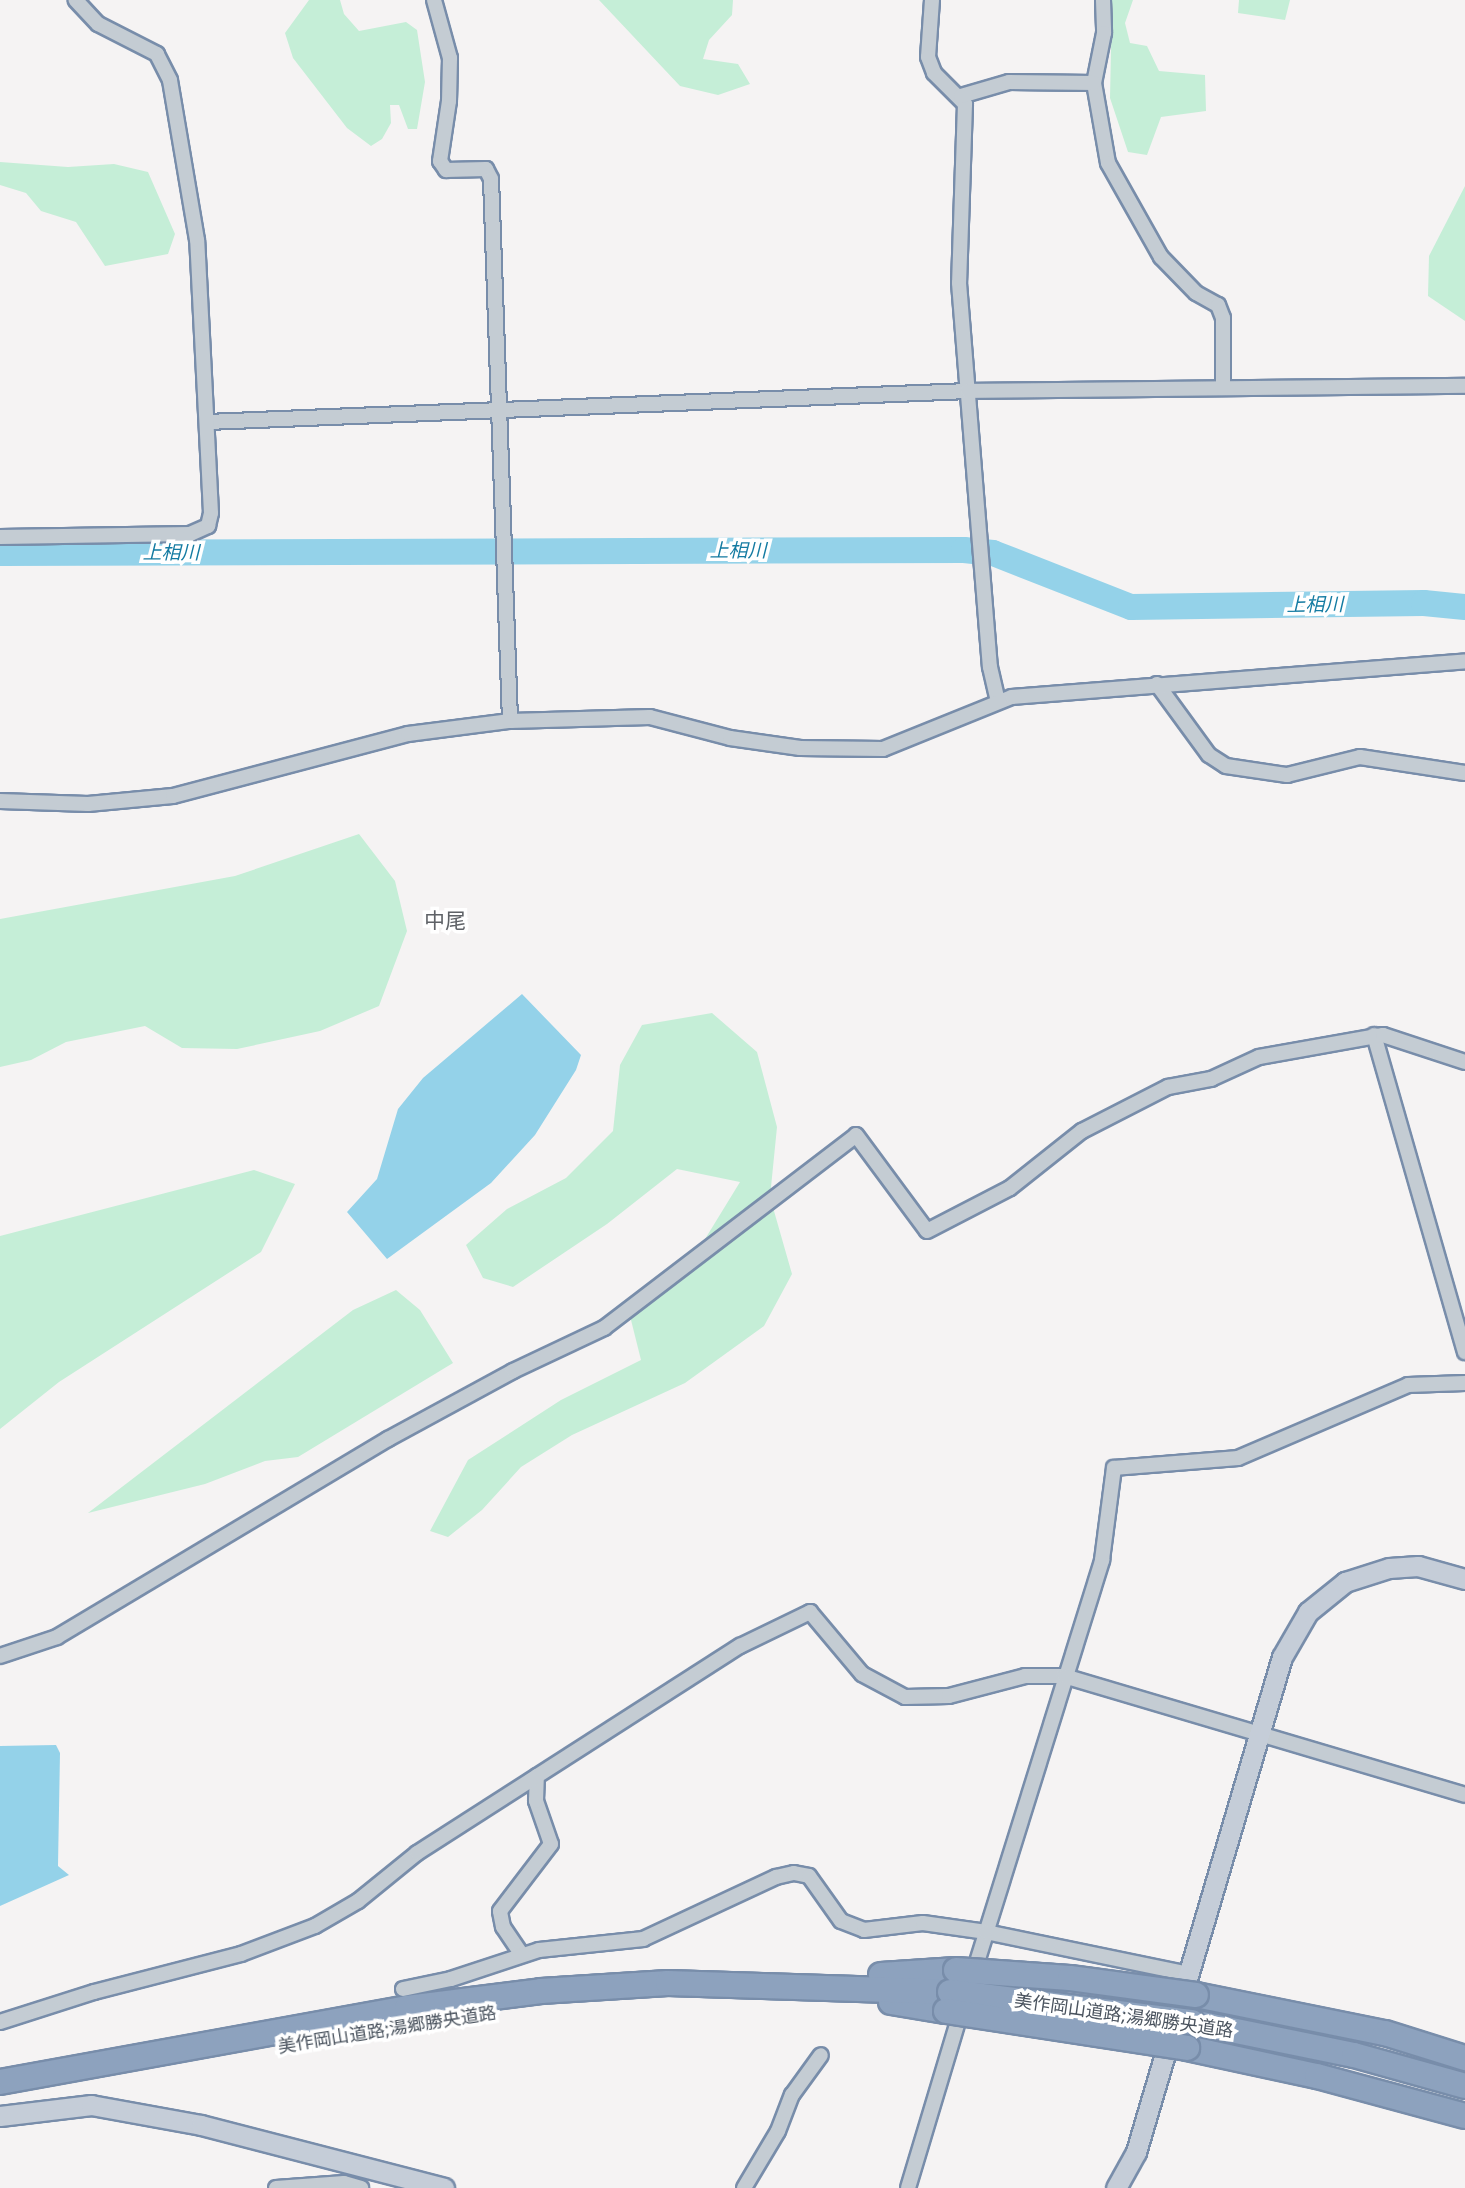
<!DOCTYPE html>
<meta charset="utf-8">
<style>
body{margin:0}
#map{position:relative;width:1465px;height:2188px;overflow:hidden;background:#f5f3f3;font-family:"Noto Sans","Noto Sans JP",sans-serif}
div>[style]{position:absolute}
.green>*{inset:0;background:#c5eed7}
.water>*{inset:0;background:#94d2e9}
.river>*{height:26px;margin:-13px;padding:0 13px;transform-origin:13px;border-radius:13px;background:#94d2e9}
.roads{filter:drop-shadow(2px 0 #788daa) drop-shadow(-2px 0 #788daa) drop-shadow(0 2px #788daa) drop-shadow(0 -2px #788daa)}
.street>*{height:14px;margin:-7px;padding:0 7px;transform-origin:7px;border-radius:7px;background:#c4ccd3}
.secondary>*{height:19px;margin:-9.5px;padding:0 9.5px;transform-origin:9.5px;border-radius:9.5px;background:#c5cdd8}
.highway>*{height:24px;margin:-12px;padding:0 12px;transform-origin:12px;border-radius:12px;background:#8da2be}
.bridges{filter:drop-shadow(2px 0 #788daa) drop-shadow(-2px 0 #788daa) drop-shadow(0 2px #788daa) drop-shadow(0 -2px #788daa)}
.highway-bridge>*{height:24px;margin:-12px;padding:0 12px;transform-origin:12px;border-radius:12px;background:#8da2be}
span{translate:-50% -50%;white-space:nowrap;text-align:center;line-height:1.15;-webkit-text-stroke:7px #fff;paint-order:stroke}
.street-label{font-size:18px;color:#4b545f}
.water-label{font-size:19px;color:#147ba2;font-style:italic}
.quarter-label{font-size:21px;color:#5f6267}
</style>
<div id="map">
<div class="green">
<i style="clip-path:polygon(309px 0,340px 0,344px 14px,359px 31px,406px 22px,417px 30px,425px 82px,417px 129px,408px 129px,399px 105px,390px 105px,391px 123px,382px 139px,371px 146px,347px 128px,293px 58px,285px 33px)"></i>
<i style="clip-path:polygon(599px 0,733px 0,732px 15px,709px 40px,703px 59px,738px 64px,750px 84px,718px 95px,680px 86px)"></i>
<i style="clip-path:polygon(1112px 0,1133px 0,1125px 23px,1130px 43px,1147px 46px,1159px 71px,1205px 75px,1206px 111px,1161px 117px,1147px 155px,1128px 152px,1110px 98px)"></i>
<i style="clip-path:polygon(1239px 0,1290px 0,1285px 20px,1238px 13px)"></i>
<i style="clip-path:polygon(0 162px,68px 167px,114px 164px,148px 172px,175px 234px,168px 254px,105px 266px,76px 222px,41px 211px,26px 193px,0 185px)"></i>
<i style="clip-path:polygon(1465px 186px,1465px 321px,1428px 296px,1429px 256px)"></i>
<i style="clip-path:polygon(359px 834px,395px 881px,407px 931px,379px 1006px,320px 1031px,237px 1049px,182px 1048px,145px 1026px,66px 1042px,31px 1060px,0 1067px,0 919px,235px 876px)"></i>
<i style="clip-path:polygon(712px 1013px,757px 1052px,777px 1127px,770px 1197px,792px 1274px,764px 1326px,685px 1383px,572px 1435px,521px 1467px,482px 1510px,448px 1537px,430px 1531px,468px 1460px,561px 1400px,641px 1360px,631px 1320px,621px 1313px,702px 1244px,740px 1182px,677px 1169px,607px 1224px,513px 1287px,483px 1278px,466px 1245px,507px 1209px,566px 1178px,613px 1131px,620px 1065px,642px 1025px)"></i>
<i style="clip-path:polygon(254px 1170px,295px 1184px,261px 1252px,59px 1382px,0 1429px,0 1236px)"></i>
<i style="clip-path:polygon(396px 1290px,420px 1310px,453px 1363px,298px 1457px,265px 1461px,205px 1484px,88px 1513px,353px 1310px)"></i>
</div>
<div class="water">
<i style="clip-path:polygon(522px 994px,581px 1055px,576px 1070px,535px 1135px,491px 1183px,387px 1259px,347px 1212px,377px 1179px,398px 1109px,423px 1078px)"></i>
<i style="clip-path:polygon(56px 1745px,60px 1753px,58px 1866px,69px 1875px,0 1906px,0 1746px)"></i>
</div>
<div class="river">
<i style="left:0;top:553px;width:964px;rotate:-0.18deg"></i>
<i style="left:964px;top:550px;width:29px;rotate:6deg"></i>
<i style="left:993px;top:553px;width:148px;rotate:21.4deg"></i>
<i style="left:1131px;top:607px;width:293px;rotate:-0.8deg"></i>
<i style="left:1424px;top:603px;width:41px;rotate:5.6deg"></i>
</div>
<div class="roads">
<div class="street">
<i style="left:434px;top:0;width:60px;rotate:74.6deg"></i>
<i style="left:450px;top:58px;width:43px;rotate:91.3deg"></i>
<i style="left:449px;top:101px;width:61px;rotate:98.5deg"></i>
<i style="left:440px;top:161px;width:11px;rotate:56deg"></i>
<i style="left:446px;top:170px;width:40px;rotate:-1.4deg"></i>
<i style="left:486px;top:169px;width:11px;rotate:63deg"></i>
<i style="left:491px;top:179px;width:542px;rotate:87.99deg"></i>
<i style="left:932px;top:0;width:57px;rotate:94deg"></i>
<i style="left:928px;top:57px;width:17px;rotate:69deg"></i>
<i style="left:934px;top:73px;width:44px;rotate:45deg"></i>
<i style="left:965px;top:104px;width:179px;rotate:91.9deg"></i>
<i style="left:959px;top:283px;width:385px;rotate:85.4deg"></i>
<i style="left:990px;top:667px;width:35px;rotate:77deg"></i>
<i style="left:1103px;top:0;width:33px;rotate:88deg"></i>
<i style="left:1104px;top:33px;width:51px;rotate:101.3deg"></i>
<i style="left:1094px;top:83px;width:81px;rotate:80.1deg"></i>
<i style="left:1108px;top:163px;width:108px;rotate:60.6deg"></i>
<i style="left:1161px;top:257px;width:50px;rotate:45.8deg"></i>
<i style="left:1196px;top:293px;width:25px;rotate:29deg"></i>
<i style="left:1218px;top:305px;width:14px;rotate:69deg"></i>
<i style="left:1223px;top:318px;width:69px;rotate:90deg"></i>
<i style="left:961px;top:96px;width:50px;rotate:-16.3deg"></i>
<i style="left:1009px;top:82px;width:85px;rotate:0.7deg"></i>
<i style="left:207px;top:422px;width:762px;rotate:-2.33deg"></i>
<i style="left:968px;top:391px;width:497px;rotate:-0.6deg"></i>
<i style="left:0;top:537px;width:190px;rotate:-0.9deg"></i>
<i style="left:190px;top:534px;width:20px;rotate:-24deg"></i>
<i style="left:208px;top:526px;width:13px;rotate:-77deg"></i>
<i style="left:211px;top:513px;width:273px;rotate:-92.9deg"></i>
<i style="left:197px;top:240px;width:162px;rotate:-99.6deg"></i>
<i style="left:170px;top:80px;width:29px;rotate:-117deg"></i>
<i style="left:157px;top:54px;width:66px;rotate:-153deg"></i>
<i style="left:98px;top:24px;width:33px;rotate:-133deg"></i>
<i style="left:1157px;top:684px;width:88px;rotate:53.8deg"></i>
<i style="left:1209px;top:755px;width:20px;rotate:33deg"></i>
<i style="left:1226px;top:766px;width:62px;rotate:8.4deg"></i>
<i style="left:1287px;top:775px;width:75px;rotate:-13.9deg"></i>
<i style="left:1360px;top:757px;width:106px;rotate:8.7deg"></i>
<i style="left:0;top:801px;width:88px;rotate:2deg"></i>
<i style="left:88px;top:804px;width:85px;rotate:-5.4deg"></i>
<i style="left:173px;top:796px;width:243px;rotate:-14.8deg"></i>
<i style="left:408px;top:734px;width:103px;rotate:-7.3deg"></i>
<i style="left:510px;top:721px;width:140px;rotate:-1.6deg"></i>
<i style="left:650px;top:717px;width:83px;rotate:14.7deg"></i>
<i style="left:730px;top:738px;width:71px;rotate:8.1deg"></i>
<i style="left:800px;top:748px;width:83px;rotate:0.7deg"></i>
<i style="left:883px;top:749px;width:139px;rotate:-22deg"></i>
<i style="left:1012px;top:697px;width:454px;rotate:-4.5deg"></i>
<i style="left:1374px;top:1035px;width:330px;rotate:74deg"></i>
<i style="left:0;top:1656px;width:60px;rotate:-18.4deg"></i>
<i style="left:57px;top:1637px;width:386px;rotate:-30.9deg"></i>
<i style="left:388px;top:1439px;width:142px;rotate:-28.5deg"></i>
<i style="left:513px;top:1371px;width:101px;rotate:-25.3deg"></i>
<i style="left:604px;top:1328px;width:317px;rotate:-37.4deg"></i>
<i style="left:856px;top:1135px;width:119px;rotate:53.5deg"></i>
<i style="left:927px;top:1231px;width:93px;rotate:-27.4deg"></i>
<i style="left:1010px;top:1188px;width:92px;rotate:-38.4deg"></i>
<i style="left:1082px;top:1131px;width:97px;rotate:-27.1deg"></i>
<i style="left:1168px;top:1087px;width:44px;rotate:-10.5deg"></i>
<i style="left:1211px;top:1079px;width:53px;rotate:-24.6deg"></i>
<i style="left:1259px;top:1057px;width:126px;rotate:-10.1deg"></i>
<i style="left:1383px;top:1035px;width:86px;rotate:18.2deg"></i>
<i style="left:522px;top:1955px;width:34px;rotate:-124deg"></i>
<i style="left:503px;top:1927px;width:16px;rotate:-101deg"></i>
<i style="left:500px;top:1911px;width:84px;rotate:-52.7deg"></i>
<i style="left:551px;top:1844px;width:46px;rotate:-109.2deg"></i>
<i style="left:536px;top:1801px;width:25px;rotate:-88deg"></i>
<i style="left:973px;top:1975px;width:435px;rotate:-72.7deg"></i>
<i style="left:1102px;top:1560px;width:93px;rotate:-82.6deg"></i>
<i style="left:1114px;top:1468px;width:124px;rotate:-4.6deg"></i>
<i style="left:1238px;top:1458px;width:185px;rotate:-23.2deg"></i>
<i style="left:1408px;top:1385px;width:57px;rotate:-2deg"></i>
<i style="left:403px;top:1989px;width:49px;rotate:-11.8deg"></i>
<i style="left:451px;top:1979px;width:93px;rotate:-18.2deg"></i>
<i style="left:539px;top:1950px;width:105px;rotate:-6deg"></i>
<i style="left:643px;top:1939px;width:147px;rotate:-25deg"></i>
<i style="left:776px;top:1877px;width:18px;rotate:-13deg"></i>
<i style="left:794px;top:1873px;width:15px;rotate:11deg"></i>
<i style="left:809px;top:1876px;width:55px;rotate:54.6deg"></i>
<i style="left:841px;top:1921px;width:25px;rotate:21deg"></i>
<i style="left:864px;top:1930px;width:59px;rotate:-6.8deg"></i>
<i style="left:923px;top:1923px;width:64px;rotate:8.1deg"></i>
<i style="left:986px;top:1932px;width:206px;rotate:11.7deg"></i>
<i style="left:0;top:2022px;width:99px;rotate:-17.7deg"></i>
<i style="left:94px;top:1992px;width:152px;rotate:-14.5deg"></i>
<i style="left:241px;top:1954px;width:79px;rotate:-20.7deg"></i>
<i style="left:315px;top:1926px;width:50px;rotate:-30.2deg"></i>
<i style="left:358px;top:1901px;width:76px;rotate:-39.1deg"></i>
<i style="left:417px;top:1853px;width:384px;rotate:-32.7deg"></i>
<i style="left:740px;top:1646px;width:78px;rotate:-25.9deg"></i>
<i style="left:810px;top:1612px;width:81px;rotate:50deg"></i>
<i style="left:862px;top:1674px;width:49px;rotate:28.1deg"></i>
<i style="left:905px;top:1697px;width:44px;rotate:-1.3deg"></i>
<i style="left:949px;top:1696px;width:79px;rotate:-14.7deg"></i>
<i style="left:1025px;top:1676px;width:39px"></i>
<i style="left:1064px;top:1676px;width:418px;rotate:16.5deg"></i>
<i style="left:276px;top:2188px;width:68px;rotate:-4.2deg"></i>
<i style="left:344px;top:2183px;width:18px;rotate:16deg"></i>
<i style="left:744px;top:2188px;width:66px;rotate:-59.2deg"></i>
<i style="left:778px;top:2131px;width:39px;rotate:-69deg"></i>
<i style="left:792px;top:2095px;width:49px;rotate:-54.1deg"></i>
<i style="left:908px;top:2188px;width:188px;rotate:-73.3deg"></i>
</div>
<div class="secondary">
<i style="left:0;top:2116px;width:92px;rotate:-6.9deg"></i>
<i style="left:91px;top:2105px;width:112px;rotate:10.3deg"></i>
<i style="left:201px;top:2125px;width:251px;rotate:14.5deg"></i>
<i style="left:1116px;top:2188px;width:41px;rotate:-60.9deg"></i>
<i style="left:1136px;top:2152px;width:516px;rotate:-73.57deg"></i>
<i style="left:1282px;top:1657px;width:52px;rotate:-60deg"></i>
<i style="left:1308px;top:1612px;width:48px;rotate:-39deg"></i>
<i style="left:1345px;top:1582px;width:46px;rotate:-17.7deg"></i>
<i style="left:1389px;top:1568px;width:29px;rotate:-4deg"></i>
<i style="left:1418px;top:1566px;width:49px;rotate:15.5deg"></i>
</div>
<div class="highway">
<i style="left:881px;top:1975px;width:75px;rotate:-3.8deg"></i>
<i style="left:1196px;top:1995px;width:193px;rotate:11.4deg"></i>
<i style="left:1385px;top:2033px;width:84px;rotate:17.4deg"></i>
<i style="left:891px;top:2002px;width:56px;rotate:9.3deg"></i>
<i style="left:1192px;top:2022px;width:165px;rotate:11.5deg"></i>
<i style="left:1354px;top:2055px;width:115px;rotate:15.6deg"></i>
<i style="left:1187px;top:2048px;width:133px;rotate:12.2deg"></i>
<i style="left:1317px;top:2076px;width:153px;rotate:15.1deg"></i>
<i style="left:0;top:2082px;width:414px;rotate:-10.3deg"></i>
<i style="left:407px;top:2008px;width:135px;rotate:-7.2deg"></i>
<i style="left:541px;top:1991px;width:127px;rotate:-3.6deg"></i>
<i style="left:668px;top:1983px;width:282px;rotate:1.8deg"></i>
</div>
</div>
<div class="bridges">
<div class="highway-bridge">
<i style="left:956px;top:1970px;width:114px;rotate:4deg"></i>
<i style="left:1070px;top:1978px;width:127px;rotate:7.7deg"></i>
<i style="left:950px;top:1992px;width:244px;rotate:7.1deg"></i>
<i style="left:946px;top:2011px;width:244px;rotate:8.7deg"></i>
</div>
</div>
<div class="street-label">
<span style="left:1124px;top:2015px;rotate:8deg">美作岡山道路;湯郷勝央道路</span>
<span style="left:387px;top:2029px;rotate:-9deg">美作岡山道路;湯郷勝央道路</span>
</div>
<div class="water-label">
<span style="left:738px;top:551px">上相川</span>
<span style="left:171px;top:553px">上相川</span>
<span style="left:1315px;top:605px;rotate:-1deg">上相川</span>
</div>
<div class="quarter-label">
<span style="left:445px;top:920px">中尾</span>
</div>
</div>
